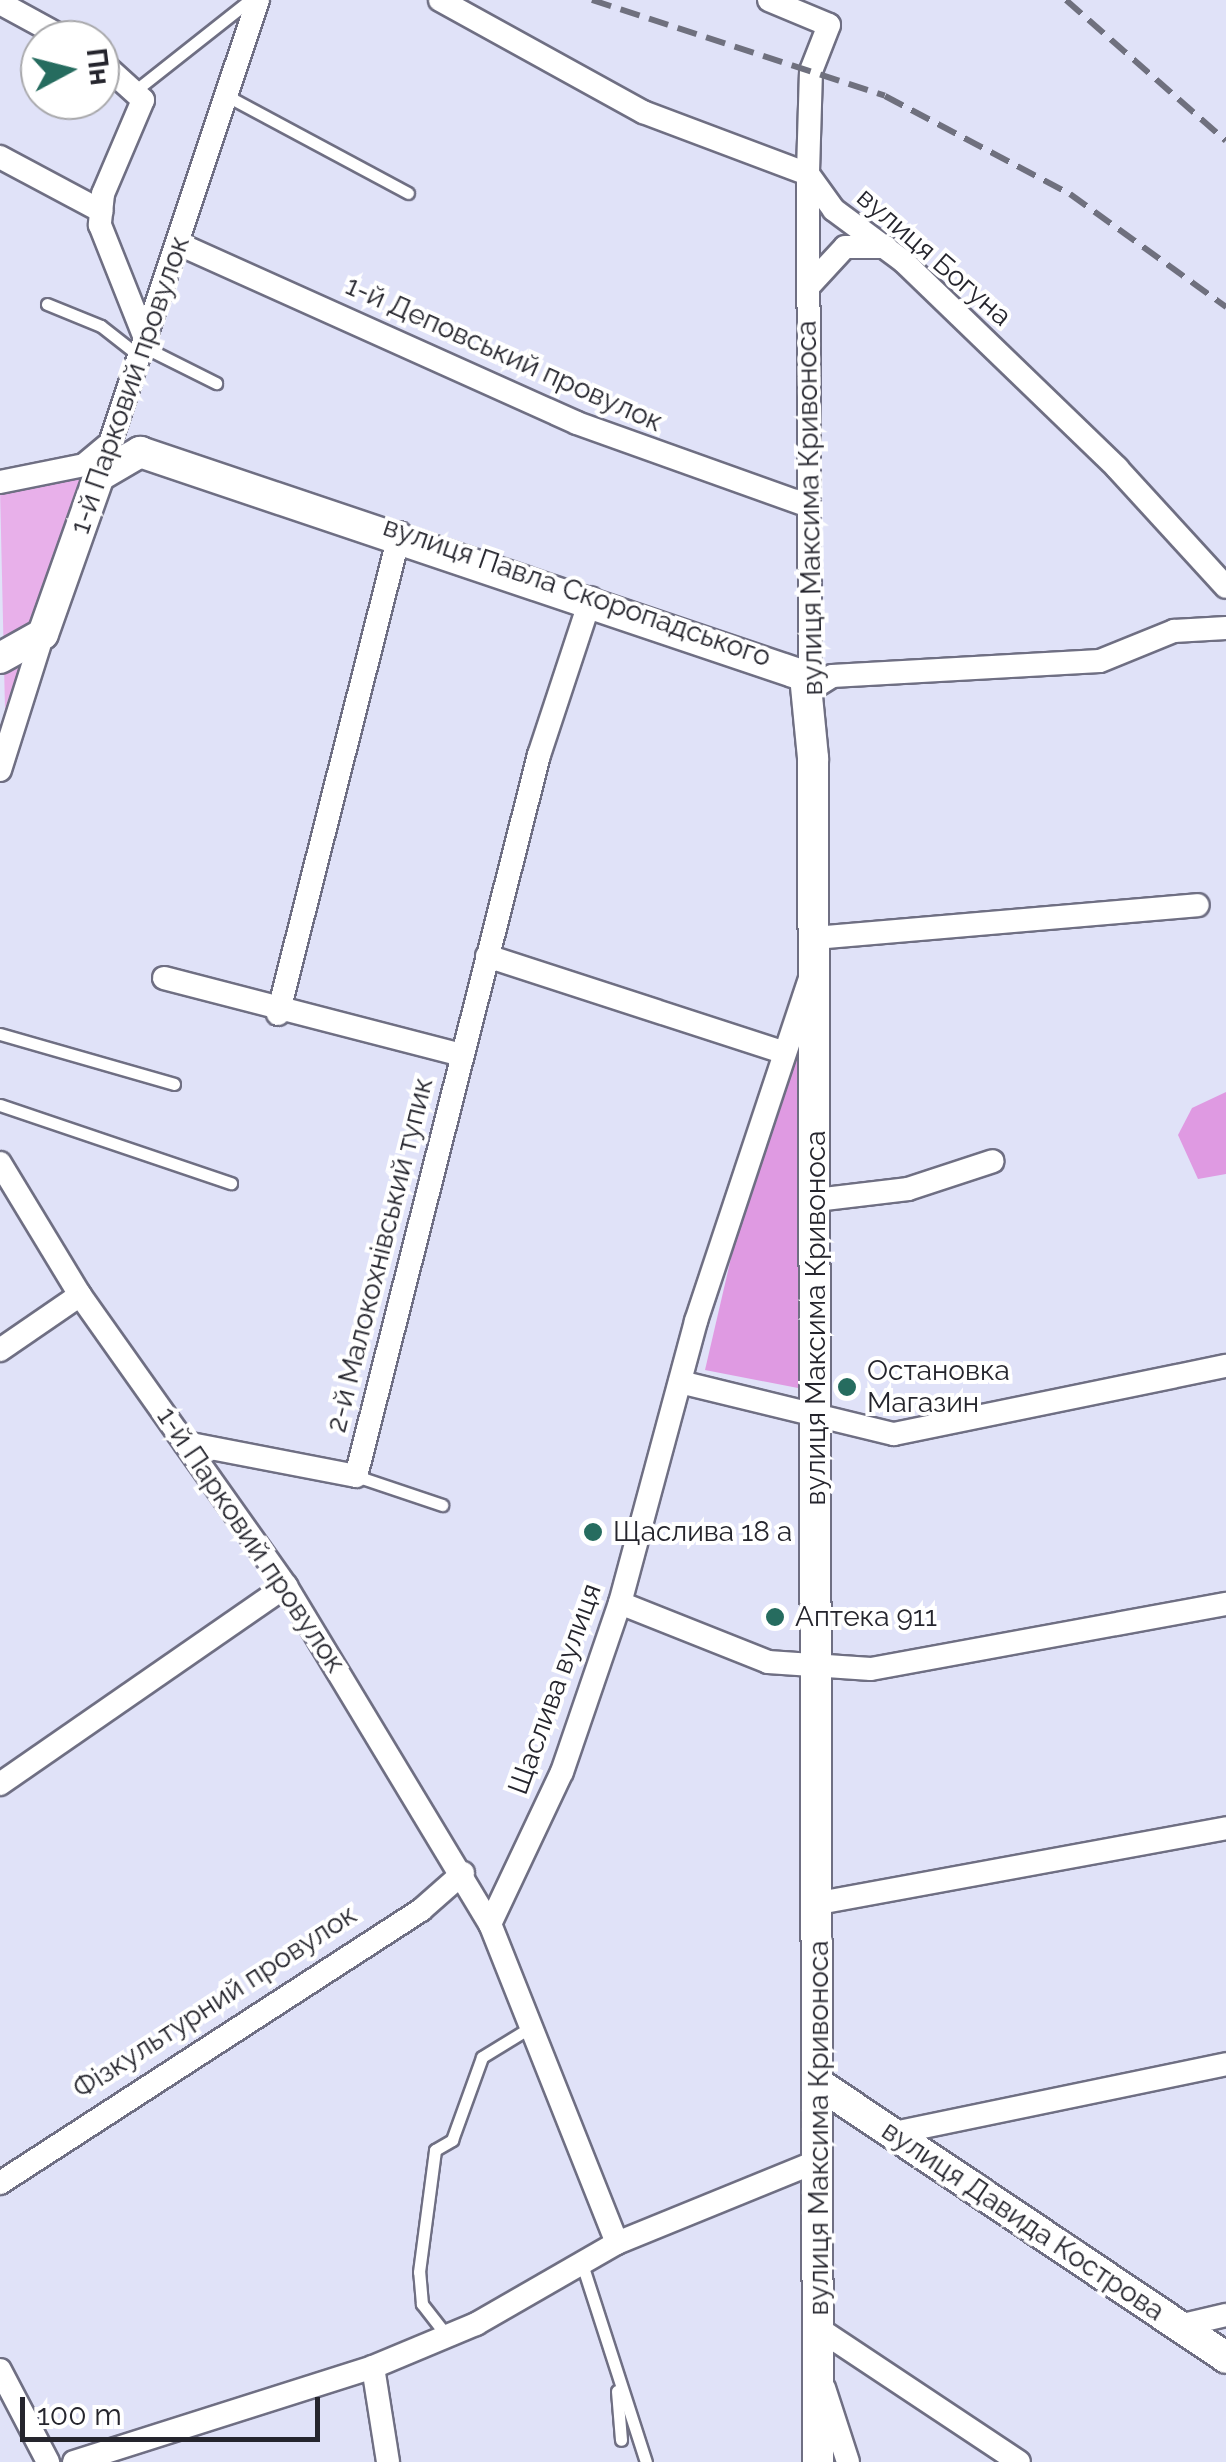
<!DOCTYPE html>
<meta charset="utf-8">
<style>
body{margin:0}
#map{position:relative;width:1226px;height:2462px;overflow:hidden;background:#e0e2f8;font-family:Raleway,sans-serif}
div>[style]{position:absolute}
.green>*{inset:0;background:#e8b0ea}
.forest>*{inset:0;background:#df9ae2}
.roads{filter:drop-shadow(2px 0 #6f6f83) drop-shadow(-2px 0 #6f6f83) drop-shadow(0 2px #6f6f83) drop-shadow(0 -2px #6f6f83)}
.lane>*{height:11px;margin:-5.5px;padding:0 5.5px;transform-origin:5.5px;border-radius:5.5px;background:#fff}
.street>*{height:22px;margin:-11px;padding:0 11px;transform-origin:11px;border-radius:11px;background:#fff}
.secondary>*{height:30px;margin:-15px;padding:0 15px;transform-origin:15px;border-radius:15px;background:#fff}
.rail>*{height:6px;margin-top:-3px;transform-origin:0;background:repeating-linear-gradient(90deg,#6f707e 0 20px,transparent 0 30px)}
.dots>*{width:28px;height:28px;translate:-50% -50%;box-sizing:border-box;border:5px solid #fff;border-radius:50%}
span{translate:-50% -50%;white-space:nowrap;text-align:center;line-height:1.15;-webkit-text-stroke:8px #fff;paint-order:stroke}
.street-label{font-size:28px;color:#25252d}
.poi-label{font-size:28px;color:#25252d}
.left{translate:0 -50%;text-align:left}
.north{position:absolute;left:20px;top:20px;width:100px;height:100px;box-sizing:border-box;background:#fff;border:2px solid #a8a8ab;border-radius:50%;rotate:83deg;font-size:28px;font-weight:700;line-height:40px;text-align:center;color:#25252d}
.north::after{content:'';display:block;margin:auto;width:35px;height:45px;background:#266c5f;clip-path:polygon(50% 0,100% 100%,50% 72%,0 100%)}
.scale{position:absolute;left:20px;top:2397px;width:300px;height:45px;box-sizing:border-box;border:5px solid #25252d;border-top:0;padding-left:12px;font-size:30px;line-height:35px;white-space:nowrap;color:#25252d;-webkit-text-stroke:8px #fff;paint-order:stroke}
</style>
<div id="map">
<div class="green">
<i style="clip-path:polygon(79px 473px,84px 477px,5px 709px,0 488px)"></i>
</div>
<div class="forest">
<i style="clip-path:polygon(796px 1043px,799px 1060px,798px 1388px,705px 1370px,747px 1189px)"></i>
<i style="clip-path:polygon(1226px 1092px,1226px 1174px,1198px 1179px,1178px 1135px,1192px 1108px)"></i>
</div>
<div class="roads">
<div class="lane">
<i style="left:136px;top:90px;width:145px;rotate:-38.3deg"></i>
<i style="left:229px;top:97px;width:203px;rotate:28.2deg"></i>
<i style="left:47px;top:304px;width:58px;rotate:22.2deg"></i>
<i style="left:101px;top:326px;width:47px;rotate:38.1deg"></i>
<i style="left:142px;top:346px;width:83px;rotate:26.6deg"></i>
<i style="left:0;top:1034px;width:181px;rotate:16deg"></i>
<i style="left:0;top:1105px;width:244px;rotate:18.7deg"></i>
<i style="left:356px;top:1476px;width:91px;rotate:18.6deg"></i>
<i style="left:582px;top:2264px;width:208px;rotate:72.1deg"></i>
<i style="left:447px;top:2336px;width:41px;rotate:-128deg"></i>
<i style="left:422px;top:2304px;width:32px;rotate:-95deg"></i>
<i style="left:419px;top:2272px;width:123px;rotate:-82.5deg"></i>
<i style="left:435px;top:2150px;width:20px;rotate:-30deg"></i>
<i style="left:452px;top:2140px;width:88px;rotate:-70.1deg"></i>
<i style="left:482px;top:2057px;width:57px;rotate:-31.5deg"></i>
<i style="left:617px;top:2391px;width:49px;rotate:85.3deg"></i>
</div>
<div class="street">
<i style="left:440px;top:0;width:232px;rotate:28.9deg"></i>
<i style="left:643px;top:112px;width:176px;rotate:20.6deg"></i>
<i style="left:808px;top:174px;width:44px;rotate:54.2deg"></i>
<i style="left:834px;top:210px;width:86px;rotate:36.5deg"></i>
<i style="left:903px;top:261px;width:298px;rotate:44deg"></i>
<i style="left:1117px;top:468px;width:161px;rotate:47.5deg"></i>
<i style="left:769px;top:0;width:65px;rotate:22.6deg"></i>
<i style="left:829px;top:25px;width:49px;rotate:111.4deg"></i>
<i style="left:811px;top:71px;width:103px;rotate:91.7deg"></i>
<i style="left:808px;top:174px;width:516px;rotate:89.78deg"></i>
<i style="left:0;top:3px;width:77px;rotate:28.6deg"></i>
<i style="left:100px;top:61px;width:58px;rotate:42.2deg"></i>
<i style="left:143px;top:100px;width:102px;rotate:113.1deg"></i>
<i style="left:103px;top:194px;width:31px;rotate:96deg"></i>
<i style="left:100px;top:225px;width:122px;rotate:68.3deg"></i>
<i style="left:0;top:157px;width:115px;rotate:28.1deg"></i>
<i style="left:181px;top:245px;width:434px;rotate:24.2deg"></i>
<i style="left:577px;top:423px;width:246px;rotate:19.7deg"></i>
<i style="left:808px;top:287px;width:54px;rotate:-47.2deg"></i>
<i style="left:845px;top:247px;width:41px"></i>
<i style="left:99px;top:476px;width:502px;rotate:-71.53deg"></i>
<i style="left:0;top:482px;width:86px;rotate:-11.4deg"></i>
<i style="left:84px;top:465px;width:30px;rotate:-40deg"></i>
<i style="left:810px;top:690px;width:26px;rotate:-32deg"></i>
<i style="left:832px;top:676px;width:268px;rotate:-3.2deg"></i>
<i style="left:1100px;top:661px;width:80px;rotate:-22.1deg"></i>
<i style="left:1174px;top:631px;width:52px;rotate:-3.3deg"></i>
<i style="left:0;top:770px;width:143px;rotate:-72.5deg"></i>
<i style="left:814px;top:938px;width:385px;rotate:-4.9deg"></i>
<i style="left:487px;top:956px;width:307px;rotate:18deg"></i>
<i style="left:164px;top:978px;width:307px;rotate:14.5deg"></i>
<i style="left:278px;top:1014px;width:496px;rotate:-75.8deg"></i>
<i style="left:0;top:1163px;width:154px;rotate:58.8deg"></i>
<i style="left:80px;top:1295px;width:357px;rotate:54.7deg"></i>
<i style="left:286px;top:1586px;width:395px;rotate:58.9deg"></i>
<i style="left:816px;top:1200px;width:93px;rotate:-6.8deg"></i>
<i style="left:908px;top:1189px;width:89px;rotate:-18.2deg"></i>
<i style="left:0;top:1350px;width:97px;rotate:-34.5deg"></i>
<i style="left:680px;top:1382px;width:220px;rotate:13.7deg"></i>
<i style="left:894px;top:1434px;width:339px;rotate:-11.6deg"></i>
<i style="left:185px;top:1443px;width:174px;rotate:10.9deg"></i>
<i style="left:356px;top:1476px;width:744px;rotate:-75.76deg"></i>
<i style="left:539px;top:755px;width:165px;rotate:-71.7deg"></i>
<i style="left:620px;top:1603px;width:159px;rotate:21.7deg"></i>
<i style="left:768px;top:1662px;width:103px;rotate:3.9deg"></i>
<i style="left:871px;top:1669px;width:361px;rotate:-10.4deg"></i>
<i style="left:0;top:1784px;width:348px;rotate:-34.7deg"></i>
<i style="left:819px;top:1903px;width:414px;rotate:-10.4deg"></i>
<i style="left:894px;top:2133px;width:339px;rotate:-11.7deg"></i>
<i style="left:0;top:2183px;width:502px;rotate:-32.96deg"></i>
<i style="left:421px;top:1910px;width:56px;rotate:-41.4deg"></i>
<i style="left:617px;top:2243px;width:343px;rotate:-111.7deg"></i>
<i style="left:490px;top:1924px;width:168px;rotate:-64.7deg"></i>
<i style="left:562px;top:1772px;width:179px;rotate:-71.1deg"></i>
<i style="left:620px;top:1603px;width:292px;rotate:-74.9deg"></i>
<i style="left:696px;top:1321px;width:358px;rotate:-71.6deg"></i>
<i style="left:1179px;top:2326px;width:48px;rotate:-13.2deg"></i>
<i style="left:819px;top:2329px;width:240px;rotate:33.6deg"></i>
<i style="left:373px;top:2367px;width:96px;rotate:81deg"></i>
<i style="left:0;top:2370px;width:104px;rotate:62.4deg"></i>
<i style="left:824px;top:2388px;width:78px;rotate:72deg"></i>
<i style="left:74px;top:2462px;width:314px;rotate:-17.6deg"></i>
<i style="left:373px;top:2367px;width:112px;rotate:-22.7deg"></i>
<i style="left:476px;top:2324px;width:163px;rotate:-29.9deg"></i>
<i style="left:617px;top:2243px;width:219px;rotate:-22.2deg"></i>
</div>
<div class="secondary">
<i style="left:0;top:658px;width:49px;rotate:-29.2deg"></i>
<i style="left:43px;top:634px;width:168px;rotate:-70.5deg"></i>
<i style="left:99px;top:476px;width:48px;rotate:-30.3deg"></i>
<i style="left:140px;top:452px;width:702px;rotate:18.62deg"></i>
<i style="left:805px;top:676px;width:82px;rotate:84.4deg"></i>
<i style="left:813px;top:758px;width:1704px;rotate:89.83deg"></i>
<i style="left:819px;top:2084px;width:491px;rotate:33.9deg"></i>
</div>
</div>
<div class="rail">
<i style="left:592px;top:0;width:308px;rotate:18.1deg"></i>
<i style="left:885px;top:96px;width:209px;rotate:27.9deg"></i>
<i style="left:1070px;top:194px;width:193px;rotate:35.9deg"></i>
<i style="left:1066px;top:0;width:213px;rotate:41.4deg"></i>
</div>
<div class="dots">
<i style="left:847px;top:1387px;background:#266c5f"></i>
<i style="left:593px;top:1532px;background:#266c5f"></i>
<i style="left:775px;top:1617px;background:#266c5f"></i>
</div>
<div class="street-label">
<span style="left:934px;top:257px;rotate:41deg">вулиця Богуна</span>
<span style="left:504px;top:354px;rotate:24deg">1-й Деповський провулок</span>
<span style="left:130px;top:385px;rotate:-71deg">1-й Парковий провулок</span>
<span style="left:810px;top:508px;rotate:-91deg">вулиця Максима Кривоноса</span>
<span style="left:577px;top:592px;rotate:19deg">вулиця Павла Скоропадського</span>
<span style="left:380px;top:1255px;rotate:-76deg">2-й Малокохнівський тупик</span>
<span style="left:816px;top:1318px;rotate:-90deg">вулиця Максима Кривоноса</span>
<span style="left:251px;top:1540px;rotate:56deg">1-й Парковий провулок</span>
<span style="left:555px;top:1689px;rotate:-70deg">Щаслива вулиця</span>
<span style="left:215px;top:2002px;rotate:-33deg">Фізкультурний провулок</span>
<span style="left:819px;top:2128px;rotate:-90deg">вулиця Максима Кривоноса</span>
<span style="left:1023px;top:2221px;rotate:34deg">вулиця Давида Кострова</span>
</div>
<div class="poi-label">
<span class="left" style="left:867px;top:1387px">Остановка<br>Магазин</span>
<span class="left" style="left:613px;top:1532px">Щаслива 18 а</span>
<span class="left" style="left:795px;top:1617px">Аптека 911</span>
</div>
<div class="north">Пн</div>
<div class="scale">100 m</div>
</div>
